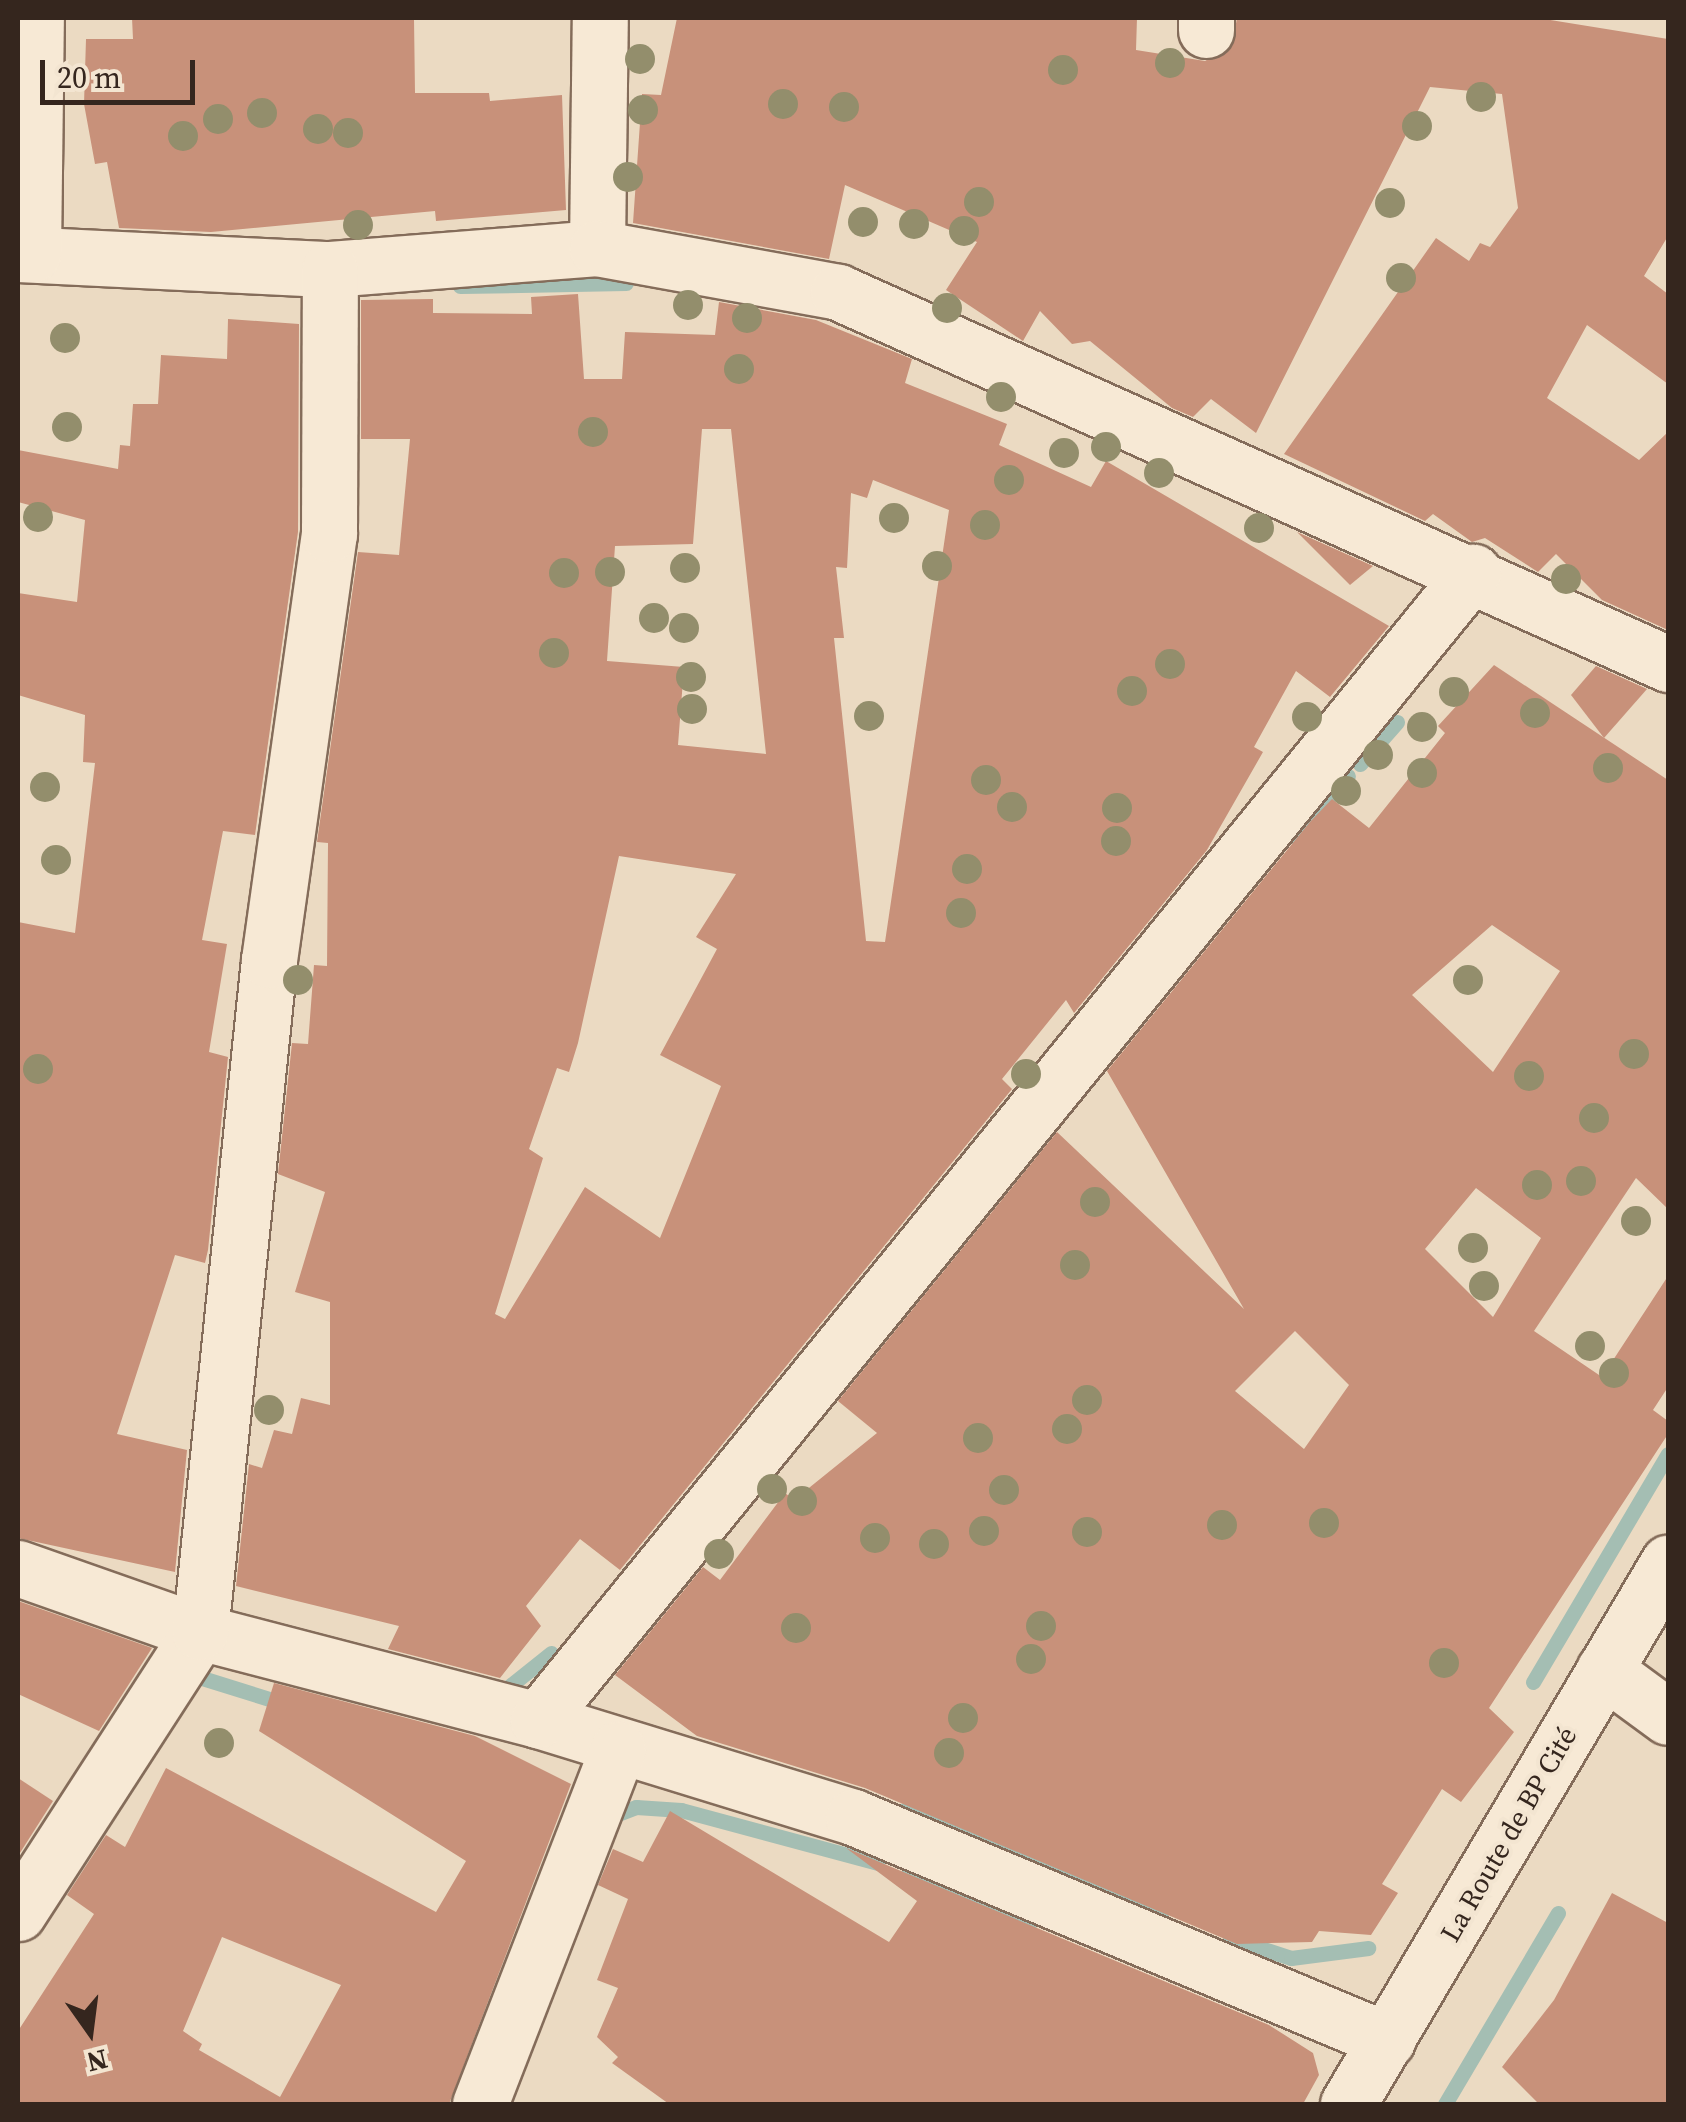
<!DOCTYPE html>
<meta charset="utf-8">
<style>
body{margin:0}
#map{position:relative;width:1686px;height:2122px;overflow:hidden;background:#ebdac2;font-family:"Source Serif 4",serif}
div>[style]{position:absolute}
.stream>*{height:15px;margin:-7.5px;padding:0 7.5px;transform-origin:7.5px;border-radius:7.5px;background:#a4beb3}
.building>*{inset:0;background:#c8917a}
.roads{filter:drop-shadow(2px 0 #846c5a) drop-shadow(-2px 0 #846c5a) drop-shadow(0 2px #846c5a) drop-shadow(0 -2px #846c5a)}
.minor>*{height:55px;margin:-27.5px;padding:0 27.5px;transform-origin:27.5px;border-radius:27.5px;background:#f7e9d5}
.trees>*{width:30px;height:30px;margin:-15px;border-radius:50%;background:#938e6c}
span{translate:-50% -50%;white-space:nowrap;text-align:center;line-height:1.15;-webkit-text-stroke:8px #f3e5d1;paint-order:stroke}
.street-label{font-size:28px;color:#35261e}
.frame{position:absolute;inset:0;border:20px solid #35261e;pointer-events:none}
.north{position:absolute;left:40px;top:1982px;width:100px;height:100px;-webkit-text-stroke:8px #f3e5d1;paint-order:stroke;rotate:166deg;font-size:28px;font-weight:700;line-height:40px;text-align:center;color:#35261e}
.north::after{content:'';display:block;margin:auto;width:35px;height:45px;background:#35261e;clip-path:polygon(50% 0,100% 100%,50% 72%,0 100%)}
.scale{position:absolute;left:40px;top:60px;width:155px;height:45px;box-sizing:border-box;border:5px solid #35261e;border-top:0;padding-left:12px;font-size:30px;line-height:35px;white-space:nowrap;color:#35261e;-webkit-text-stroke:8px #f3e5d1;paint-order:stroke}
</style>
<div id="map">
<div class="stream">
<i style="left:460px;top:286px;width:166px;rotate:-1deg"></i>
<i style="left:1360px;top:764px;width:56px;rotate:-48.6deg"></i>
<i style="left:1292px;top:836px;width:82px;rotate:-47deg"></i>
<i style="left:186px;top:1673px;width:108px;rotate:17.3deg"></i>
<i style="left:1533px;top:1682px;width:265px;rotate:-59.4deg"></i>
<i style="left:501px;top:1693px;width:64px;rotate:-38.7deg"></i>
<i style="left:904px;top:1810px;width:277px;rotate:21.4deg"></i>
<i style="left:610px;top:1817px;width:28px;rotate:-21deg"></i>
<i style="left:636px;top:1807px;width:45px;rotate:3.8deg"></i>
<i style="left:681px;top:1810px;width:203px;rotate:15.1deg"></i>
<i style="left:908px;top:1874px;width:131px;rotate:22.9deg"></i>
<i style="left:1230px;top:1938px;width:64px;rotate:18.2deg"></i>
<i style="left:1291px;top:1958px;width:78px;rotate:-7.4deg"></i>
<i style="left:1445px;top:2104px;width:222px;rotate:-59.4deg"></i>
</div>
<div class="building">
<i style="clip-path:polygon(132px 18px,414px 18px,415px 93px,489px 93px,490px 101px,562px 95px,566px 210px,436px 221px,435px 211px,211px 232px,119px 228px,107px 162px,95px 164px,84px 104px,86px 39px,133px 39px)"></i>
<i style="clip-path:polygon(677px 18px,1137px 18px,1136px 50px,1205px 61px,1232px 46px,1237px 18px,1538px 18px,1668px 39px,1668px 236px,1644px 276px,1668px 294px,1668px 384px,1587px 325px,1547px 398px,1639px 460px,1668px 432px,1668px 630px,1602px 600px,1556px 554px,1538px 572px,1485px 538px,1472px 542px,1433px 514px,1425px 521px,1284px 454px,1436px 238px,1469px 261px,1480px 243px,1490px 247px,1518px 208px,1502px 94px,1430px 87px,1256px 433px,1211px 399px,1193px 417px,1172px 408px,1090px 341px,1072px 344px,1040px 311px,1023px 341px,946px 290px,977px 242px,845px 185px,829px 259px,633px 223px,642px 94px,661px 95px)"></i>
<i style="clip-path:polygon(evenodd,578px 294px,584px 379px,622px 379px,625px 332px,715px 335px,719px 302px,816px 320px,912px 359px,905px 383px,1007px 424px,999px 445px,1091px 487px,1106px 461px,1389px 626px,1330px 697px,1296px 671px,1254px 747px,1263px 752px,1207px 850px,1074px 1013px,1066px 1000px,1002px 1079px,1012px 1089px,620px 1570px,580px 1539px,526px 1606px,541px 1626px,500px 1678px,388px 1649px,399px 1626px,236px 1586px,249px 1464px,262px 1468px,274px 1430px,292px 1434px,301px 1398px,330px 1405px,330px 1302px,295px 1292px,325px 1192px,278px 1174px,292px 1043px,308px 1044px,314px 965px,327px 966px,328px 843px,317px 842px,358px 552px,399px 555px,410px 439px,361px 439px,361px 300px,433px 299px,433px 313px,532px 314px,531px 297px,578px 294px,702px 429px,731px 429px,766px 754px,678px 745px,684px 667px,607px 661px,615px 546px,693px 544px,702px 429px,578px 294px,873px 480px,949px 510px,885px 942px,866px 941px,834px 638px,844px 638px,836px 567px,847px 568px,851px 493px,867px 498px,873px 480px,578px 294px,619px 856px,736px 874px,696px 937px,717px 949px,660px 1055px,721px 1086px,660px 1238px,585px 1187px,505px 1319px,495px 1314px,543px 1158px,529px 1149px,557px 1068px,569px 1072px,578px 1043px,619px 856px)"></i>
<i style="clip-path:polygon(228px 319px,299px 324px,298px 532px,255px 835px,223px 831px,202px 940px,227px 944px,209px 1052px,228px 1057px,208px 1250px,205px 1263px,175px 1255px,117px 1434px,187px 1450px,175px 1572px,18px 1538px,18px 922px,75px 933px,95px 763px,83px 762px,85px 715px,18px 695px,18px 593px,77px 602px,85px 520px,18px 502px,18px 450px,118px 469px,120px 445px,130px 446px,133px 404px,158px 404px,161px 355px,227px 359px)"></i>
<i style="clip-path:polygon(1297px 532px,1373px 566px,1350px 585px)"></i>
<i style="clip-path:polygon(evenodd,1494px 665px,1668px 780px,1668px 1209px,1636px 1178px,1534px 1331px,1602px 1377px,1668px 1276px,1668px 1387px,1653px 1410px,1668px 1421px,1668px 1434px,1489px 1708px,1514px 1732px,1461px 1802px,1442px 1789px,1382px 1884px,1398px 1893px,1371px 1935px,1319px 1931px,1312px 1942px,1237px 1944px,865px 1788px,697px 1736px,615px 1675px,703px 1567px,720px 1580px,785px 1493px,794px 1500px,877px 1433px,838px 1401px,1057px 1132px,1244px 1309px,1107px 1071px,1310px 822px,1332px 799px,1369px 828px,1445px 733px,1438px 726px,1494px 665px,1492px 925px,1560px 971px,1493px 1072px,1412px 995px,1492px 925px,1494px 665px,1476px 1188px,1541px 1238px,1493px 1317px,1425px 1249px,1476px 1188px,1494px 665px,1295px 1331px,1349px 1385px,1304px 1449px,1235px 1391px,1295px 1331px)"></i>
<i style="clip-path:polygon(1596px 666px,1647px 689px,1604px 738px,1571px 695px)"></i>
<i style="clip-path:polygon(18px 1601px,152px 1648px,99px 1731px,18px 1694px)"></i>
<i style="clip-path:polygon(evenodd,274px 1683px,475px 1736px,571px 1784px,449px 2104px,18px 2104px,18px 2031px,94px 1914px,67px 1895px,106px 1835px,125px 1847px,166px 1768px,436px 1912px,466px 1861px,259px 1731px,274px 1683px,222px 1937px,341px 1985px,280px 2097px,199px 2050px,202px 2044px,183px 2031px,222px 1937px)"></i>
<i style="clip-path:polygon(18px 1778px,53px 1801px,18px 1856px)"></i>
<i style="clip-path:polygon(670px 1811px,889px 1942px,917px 1901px,846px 1848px,1269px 2025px,1313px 2053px,1319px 2075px,1303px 2104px,669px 2104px,612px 2063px,618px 2057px,597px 2037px,618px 1988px,597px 1980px,628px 1899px,598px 1885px,613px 1849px,643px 1862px)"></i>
<i style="clip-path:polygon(1612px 1893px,1668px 1923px,1668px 2104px,1539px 2104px,1502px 2067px,1554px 2000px)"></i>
</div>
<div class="roads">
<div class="minor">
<i style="left:1206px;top:18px;width:12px;rotate:90deg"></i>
<i style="left:597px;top:248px;width:230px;rotate:-89.3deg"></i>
<i style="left:18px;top:254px;width:312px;rotate:2.8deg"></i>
<i style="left:330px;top:269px;width:268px;rotate:-4.5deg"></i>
<i style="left:597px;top:248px;width:245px;rotate:10.3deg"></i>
<i style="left:838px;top:292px;width:910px;rotate:24.14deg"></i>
<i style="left:33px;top:254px;width:236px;rotate:-89.3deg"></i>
<i style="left:18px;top:1568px;width:193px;rotate:19.4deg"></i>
<i style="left:200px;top:1632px;width:349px;rotate:14.6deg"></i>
<i style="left:538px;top:1720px;width:330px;rotate:17.1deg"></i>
<i style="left:853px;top:1817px;width:579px;rotate:22.67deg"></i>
<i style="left:1604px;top:1670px;width:79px;rotate:36.3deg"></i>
<i style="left:538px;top:1720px;width:1481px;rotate:-50.84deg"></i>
<i style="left:18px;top:1913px;width:335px;rotate:-57.1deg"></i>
<i style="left:200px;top:1632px;width:676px;rotate:-84.14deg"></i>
<i style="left:269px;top:960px;width:430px;rotate:-82deg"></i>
<i style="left:329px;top:534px;width:265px;rotate:-89.8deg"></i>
<i style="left:480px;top:2104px;width:381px;rotate:-68.8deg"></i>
<i style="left:1348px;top:2104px;width:629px;rotate:-59.4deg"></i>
</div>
</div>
<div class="trees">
<i style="left:640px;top:59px"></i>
<i style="left:1170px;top:63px"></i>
<i style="left:1063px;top:70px"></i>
<i style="left:1481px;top:97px"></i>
<i style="left:783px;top:104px"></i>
<i style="left:844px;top:107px"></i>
<i style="left:643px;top:110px"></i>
<i style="left:262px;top:113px"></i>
<i style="left:218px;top:119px"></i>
<i style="left:1417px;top:126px"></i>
<i style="left:318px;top:129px"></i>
<i style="left:348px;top:133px"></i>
<i style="left:183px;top:136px"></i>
<i style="left:628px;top:177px"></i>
<i style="left:979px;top:202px"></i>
<i style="left:1390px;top:203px"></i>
<i style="left:863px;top:222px"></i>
<i style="left:914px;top:224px"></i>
<i style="left:358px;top:225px"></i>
<i style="left:964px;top:231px"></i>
<i style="left:1401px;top:278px"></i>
<i style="left:688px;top:305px"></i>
<i style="left:947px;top:308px"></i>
<i style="left:747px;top:318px"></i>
<i style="left:65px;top:338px"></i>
<i style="left:739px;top:369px"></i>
<i style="left:1001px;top:397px"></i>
<i style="left:67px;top:427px"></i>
<i style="left:593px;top:432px"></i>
<i style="left:1106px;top:447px"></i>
<i style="left:1064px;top:453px"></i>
<i style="left:1159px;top:473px"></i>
<i style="left:1009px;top:480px"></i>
<i style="left:38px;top:517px"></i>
<i style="left:894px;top:518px"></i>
<i style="left:985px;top:525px"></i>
<i style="left:1259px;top:528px"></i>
<i style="left:937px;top:566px"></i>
<i style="left:685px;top:568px"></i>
<i style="left:610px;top:572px"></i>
<i style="left:564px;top:573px"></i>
<i style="left:1566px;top:579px"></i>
<i style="left:654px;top:618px"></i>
<i style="left:684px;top:628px"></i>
<i style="left:554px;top:653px"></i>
<i style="left:1170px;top:664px"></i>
<i style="left:691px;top:677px"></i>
<i style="left:1132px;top:691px"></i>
<i style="left:1454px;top:692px"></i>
<i style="left:692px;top:709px"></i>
<i style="left:1535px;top:713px"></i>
<i style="left:869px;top:716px"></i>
<i style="left:1307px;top:717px"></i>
<i style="left:1422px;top:727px"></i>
<i style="left:1378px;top:755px"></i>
<i style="left:1608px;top:768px"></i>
<i style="left:1422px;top:773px"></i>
<i style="left:986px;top:780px"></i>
<i style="left:45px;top:787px"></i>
<i style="left:1346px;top:791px"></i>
<i style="left:1012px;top:807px"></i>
<i style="left:1117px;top:808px"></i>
<i style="left:1116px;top:841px"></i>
<i style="left:56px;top:860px"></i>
<i style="left:967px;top:869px"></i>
<i style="left:961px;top:913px"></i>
<i style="left:298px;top:980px"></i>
<i style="left:1468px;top:980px"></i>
<i style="left:1634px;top:1054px"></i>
<i style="left:38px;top:1069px"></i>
<i style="left:1026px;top:1074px"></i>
<i style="left:1529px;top:1076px"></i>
<i style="left:1594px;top:1118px"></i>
<i style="left:1581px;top:1181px"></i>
<i style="left:1537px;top:1185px"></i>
<i style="left:1095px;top:1202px"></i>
<i style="left:1636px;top:1221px"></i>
<i style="left:1473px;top:1248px"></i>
<i style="left:1075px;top:1265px"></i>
<i style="left:1484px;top:1286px"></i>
<i style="left:1590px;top:1346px"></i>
<i style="left:1614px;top:1373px"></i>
<i style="left:1087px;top:1400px"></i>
<i style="left:269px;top:1410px"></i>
<i style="left:1067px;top:1429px"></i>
<i style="left:978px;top:1438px"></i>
<i style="left:772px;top:1489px"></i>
<i style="left:1004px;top:1490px"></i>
<i style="left:802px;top:1501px"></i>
<i style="left:1324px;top:1523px"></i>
<i style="left:1222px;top:1525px"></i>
<i style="left:984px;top:1531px"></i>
<i style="left:1087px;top:1532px"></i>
<i style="left:875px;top:1538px"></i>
<i style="left:934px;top:1544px"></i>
<i style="left:719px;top:1554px"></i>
<i style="left:1041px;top:1626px"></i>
<i style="left:796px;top:1628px"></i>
<i style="left:1031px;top:1659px"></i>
<i style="left:1444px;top:1663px"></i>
<i style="left:963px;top:1718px"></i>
<i style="left:219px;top:1743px"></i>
<i style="left:949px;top:1753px"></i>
</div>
<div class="street-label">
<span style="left:1508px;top:1834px;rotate:-60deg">La Route de BP Cité</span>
</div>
<div class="frame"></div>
<div class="north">N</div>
<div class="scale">20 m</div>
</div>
